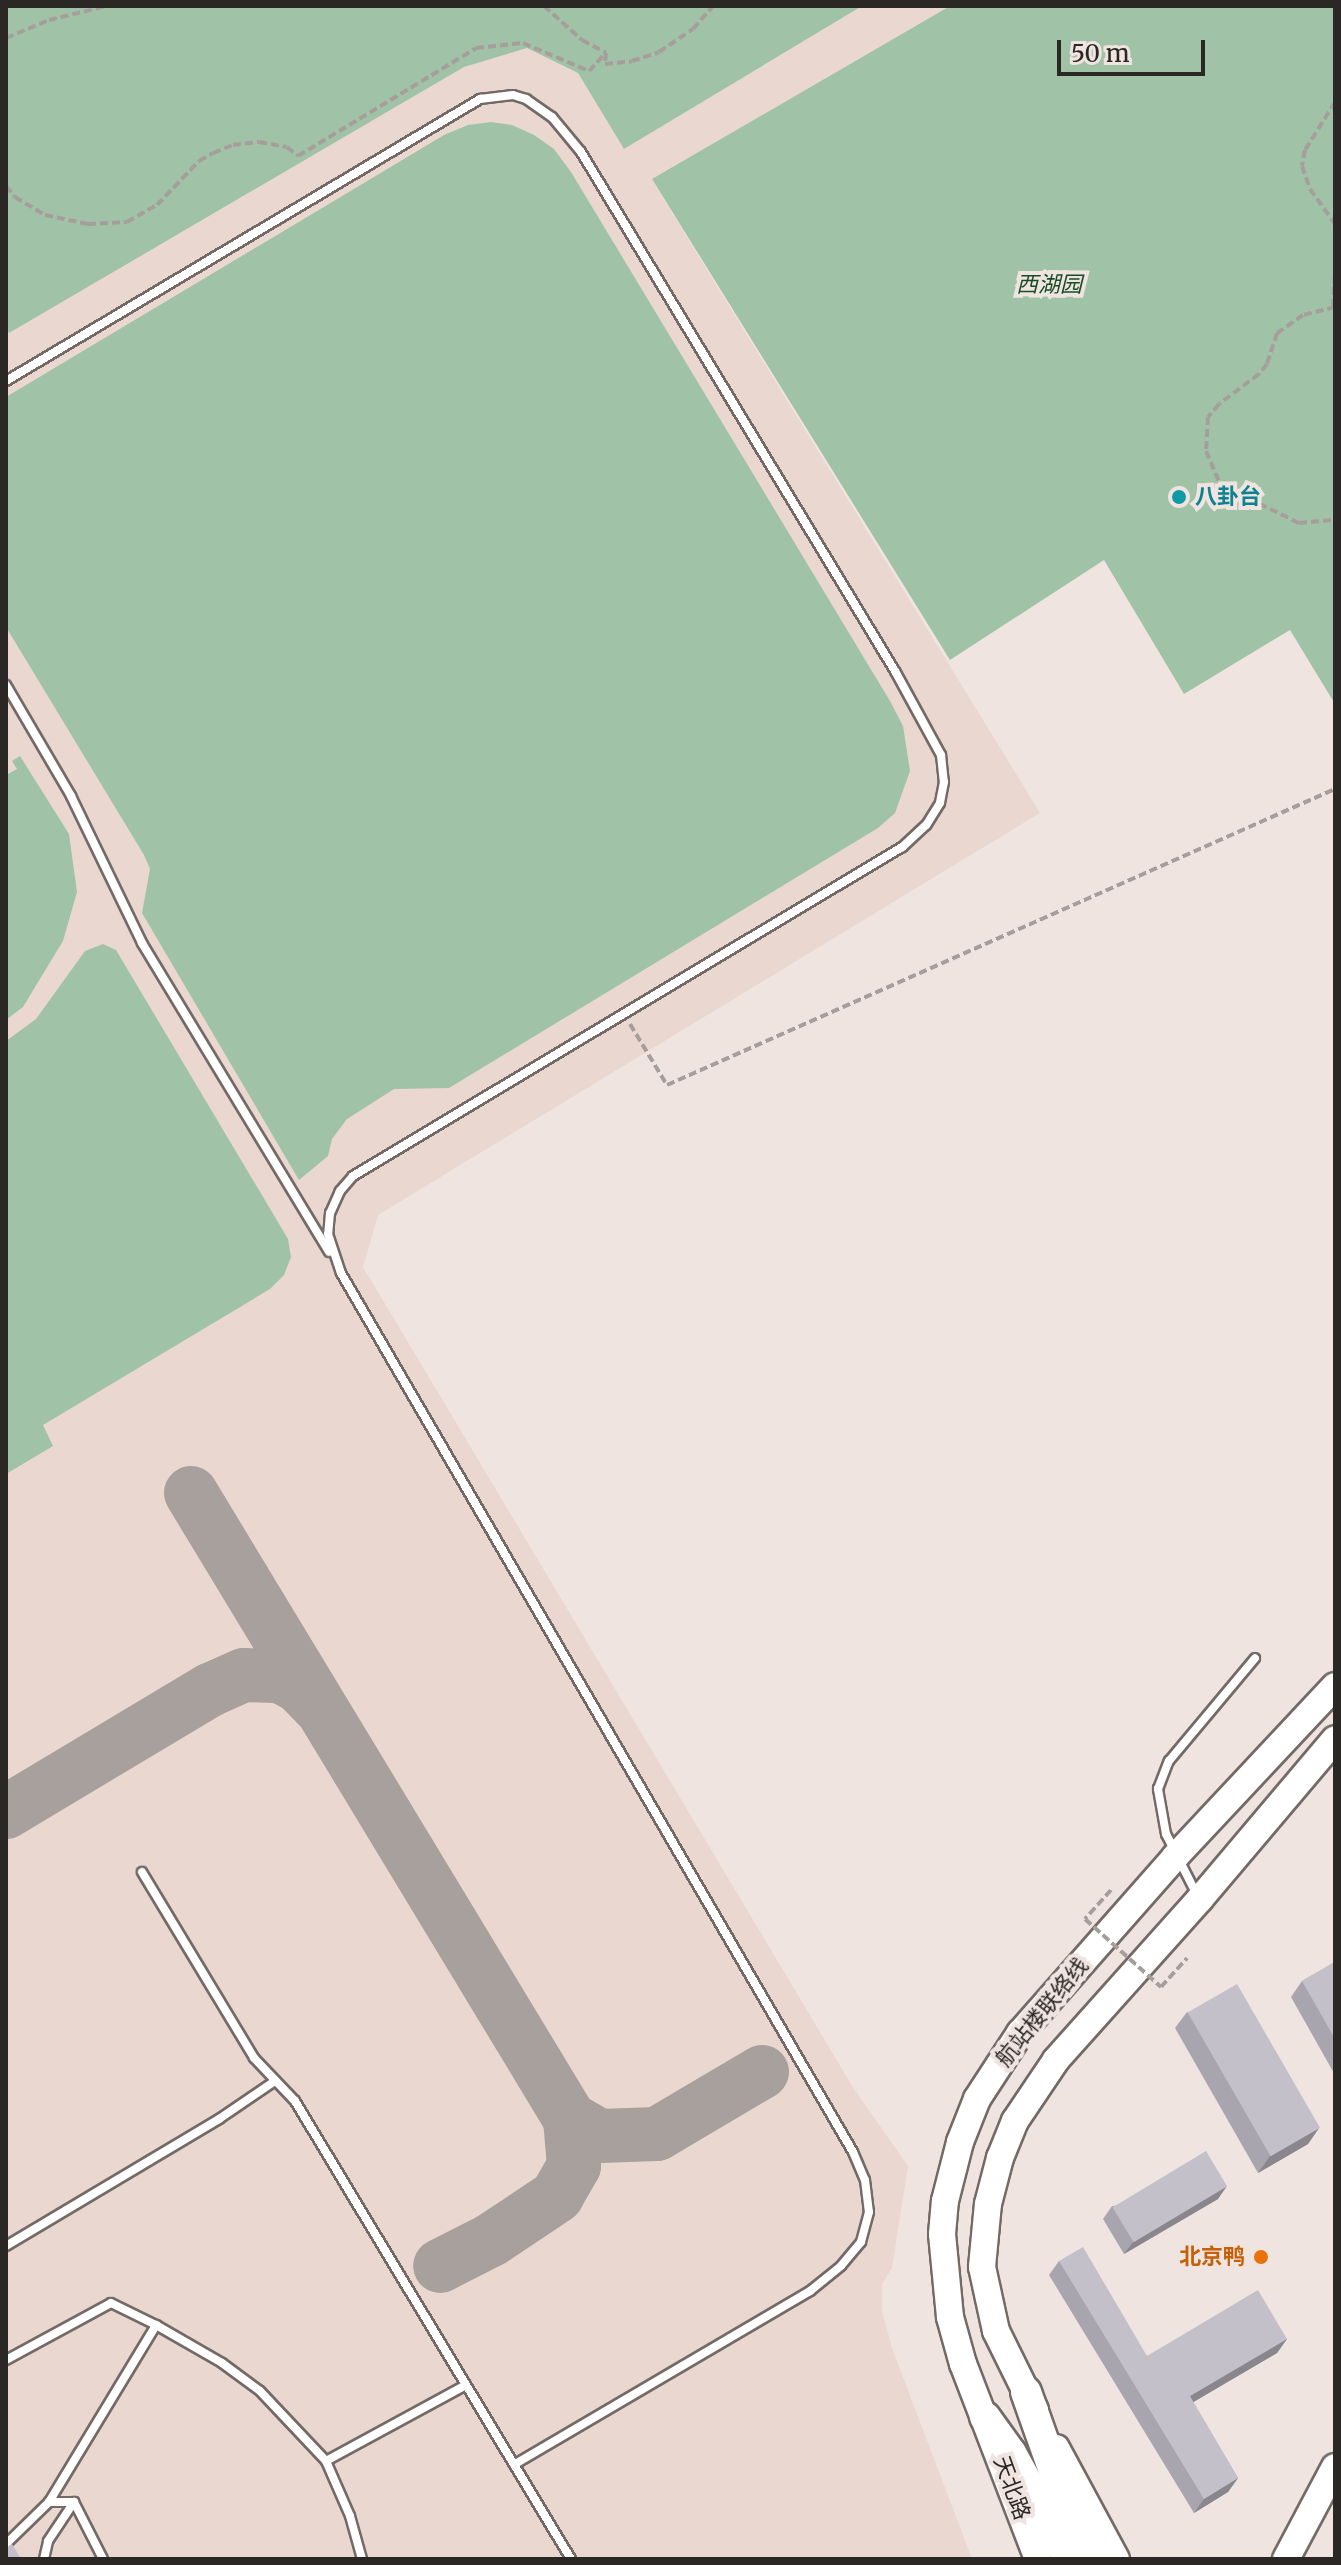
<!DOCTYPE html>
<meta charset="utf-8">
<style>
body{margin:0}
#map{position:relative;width:1341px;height:2565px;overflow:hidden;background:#efe4e0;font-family:Merriweather,"Noto Sans SC",serif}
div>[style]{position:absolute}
.built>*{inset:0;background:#e9d7d0}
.green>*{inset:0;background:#a0c3a7}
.taxiway>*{height:54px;margin:-27px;padding:0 27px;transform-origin:27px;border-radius:27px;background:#a8a09c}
.path>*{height:4px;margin-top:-2px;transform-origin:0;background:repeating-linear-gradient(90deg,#a69e9b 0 8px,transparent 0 12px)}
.roads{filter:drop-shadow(2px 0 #736a66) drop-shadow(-2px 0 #736a66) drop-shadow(0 2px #736a66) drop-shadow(0 -2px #736a66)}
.service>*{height:8px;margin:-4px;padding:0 4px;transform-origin:4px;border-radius:4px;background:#fff}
.primary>*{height:26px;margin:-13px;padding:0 13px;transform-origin:13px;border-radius:13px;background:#fff}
.motorway>*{height:30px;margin:-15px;padding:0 15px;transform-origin:15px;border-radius:15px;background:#fff}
.path-bridge>*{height:4px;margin-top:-2px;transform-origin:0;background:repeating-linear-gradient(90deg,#a69e9b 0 8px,transparent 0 12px)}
.wall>*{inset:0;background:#a9a5ae}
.shaded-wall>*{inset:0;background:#89868d}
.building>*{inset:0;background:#c4c0ca;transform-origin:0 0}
.dots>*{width:22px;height:22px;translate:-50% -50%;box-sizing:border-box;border:4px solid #efe4e0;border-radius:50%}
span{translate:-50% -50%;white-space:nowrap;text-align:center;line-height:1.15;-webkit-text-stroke:8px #efe4e0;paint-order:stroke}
.park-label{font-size:22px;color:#164d28;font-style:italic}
.culture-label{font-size:22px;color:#0d838f;font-weight:700}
.left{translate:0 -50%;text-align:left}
.street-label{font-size:22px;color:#2b2725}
.food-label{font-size:22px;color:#c56008;font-weight:700}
.right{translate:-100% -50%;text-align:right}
.frame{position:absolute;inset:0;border:8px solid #2b2725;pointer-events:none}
.scale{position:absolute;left:1057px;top:40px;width:148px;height:36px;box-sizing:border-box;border:4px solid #2b2725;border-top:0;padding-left:10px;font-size:24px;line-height:28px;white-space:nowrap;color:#2b2725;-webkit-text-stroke:6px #efe4e0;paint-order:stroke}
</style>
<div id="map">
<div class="built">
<i style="clip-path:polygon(862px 6px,950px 6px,652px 180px,1040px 813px,378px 1215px,363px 1267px,854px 2089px,908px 2166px,892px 2268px,882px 2284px,882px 2311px,892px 2348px,972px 2559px,6px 2559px,6px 327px,10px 332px,464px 67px,527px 48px,578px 73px,624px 149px)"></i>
</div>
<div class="green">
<i style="clip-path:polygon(6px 6px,862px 6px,624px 149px,578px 73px,527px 48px,464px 67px,9px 333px,6px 327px)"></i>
<i style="clip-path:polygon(950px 6px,1335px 6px,1335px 704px,1290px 630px,1184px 694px,1104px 560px,950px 660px,652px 179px)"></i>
<i style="clip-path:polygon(491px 122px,512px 125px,534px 135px,554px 149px,571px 172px,890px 701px,903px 726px,910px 771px,895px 813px,878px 828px,449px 1088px,394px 1089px,347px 1119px,332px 1139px,328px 1156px,299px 1180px,142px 913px,150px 869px,144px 855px,6px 627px,6px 397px,444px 135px,468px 125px)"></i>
<i style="clip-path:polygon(20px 756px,69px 834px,77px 892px,63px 941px,23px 1007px,6px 1020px,6px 775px,17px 769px,12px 761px)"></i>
<i style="clip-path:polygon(103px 944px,116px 950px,288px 1239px,291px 1257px,284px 1275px,270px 1289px,43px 1425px,53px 1446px,6px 1474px,6px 1041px,36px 1019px,85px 951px)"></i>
</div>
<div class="taxiway">
<i style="left:191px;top:1493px;width:732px;rotate:58.81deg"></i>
<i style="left:570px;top:2119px;width:47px;rotate:85.1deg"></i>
<i style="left:574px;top:2166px;width:34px;rotate:120deg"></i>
<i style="left:557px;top:2196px;width:79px;rotate:146.3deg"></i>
<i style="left:491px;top:2240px;width:57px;rotate:153deg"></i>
<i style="left:6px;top:1812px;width:238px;rotate:-30.9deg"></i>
<i style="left:210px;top:1690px;width:37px;rotate:-24deg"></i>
<i style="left:244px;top:1675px;width:36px;rotate:2deg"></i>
<i style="left:280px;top:1676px;width:21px;rotate:28deg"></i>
<i style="left:299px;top:1686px;width:28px;rotate:46deg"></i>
<i style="left:570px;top:2119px;width:34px;rotate:30deg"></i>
<i style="left:600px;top:2136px;width:57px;rotate:-2deg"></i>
<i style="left:657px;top:2134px;width:122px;rotate:-30.6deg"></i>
</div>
<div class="path">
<i style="left:544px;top:6px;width:51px;rotate:41.8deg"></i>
<i style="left:582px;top:40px;width:27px;rotate:28deg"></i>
<i style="left:6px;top:38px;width:47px;rotate:-22.7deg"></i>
<i style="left:49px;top:20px;width:60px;rotate:-13.6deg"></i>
<i style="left:606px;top:53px;width:11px;rotate:95deg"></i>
<i style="left:605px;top:64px;width:27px;rotate:-6deg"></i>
<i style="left:632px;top:61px;width:28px;rotate:-18deg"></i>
<i style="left:659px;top:52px;width:41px;rotate:-34.1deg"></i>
<i style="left:693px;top:29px;width:30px;rotate:-49deg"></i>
<i style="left:1335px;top:102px;width:57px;rotate:122deg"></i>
<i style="left:1305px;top:150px;width:16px;rotate:101deg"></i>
<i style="left:1302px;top:166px;width:24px;rotate:71deg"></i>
<i style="left:1310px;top:189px;width:43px;rotate:54.5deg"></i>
<i style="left:6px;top:186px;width:14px;rotate:51deg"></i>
<i style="left:15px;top:197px;width:35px;rotate:31deg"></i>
<i style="left:45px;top:215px;width:44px;rotate:11.8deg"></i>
<i style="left:88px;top:224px;width:39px;rotate:-3deg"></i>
<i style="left:127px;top:222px;width:34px;rotate:-30deg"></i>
<i style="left:157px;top:205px;width:61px;rotate:-46.3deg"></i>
<i style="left:199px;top:161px;width:16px;rotate:-30deg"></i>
<i style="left:213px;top:153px;width:22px;rotate:-22deg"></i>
<i style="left:233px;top:145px;width:26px;rotate:-7deg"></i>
<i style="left:259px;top:142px;width:28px;rotate:10deg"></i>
<i style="left:287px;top:147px;width:14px;rotate:39deg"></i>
<i style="left:298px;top:156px;width:208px;rotate:-31.2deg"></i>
<i style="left:476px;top:48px;width:47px;rotate:-6.1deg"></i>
<i style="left:523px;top:43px;width:72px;rotate:23deg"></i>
<i style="left:589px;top:71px;width:25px;rotate:-47deg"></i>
<i style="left:1333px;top:307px;width:38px;rotate:-87deg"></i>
<i style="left:1335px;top:307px;width:33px;rotate:166deg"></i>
<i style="left:1303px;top:315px;width:32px;rotate:145deg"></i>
<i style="left:1277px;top:333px;width:33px;rotate:108deg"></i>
<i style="left:1267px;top:364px;width:13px;rotate:129deg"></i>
<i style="left:1259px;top:374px;width:50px;rotate:143.1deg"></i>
<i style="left:1219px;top:404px;width:17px;rotate:130deg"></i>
<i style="left:1208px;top:417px;width:34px;rotate:93deg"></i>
<i style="left:1206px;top:451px;width:36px;rotate:67deg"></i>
<i style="left:1220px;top:484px;width:8px;rotate:30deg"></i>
<i style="left:1227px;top:488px;width:80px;rotate:25.9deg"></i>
<i style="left:1299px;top:523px;width:36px;rotate:-5deg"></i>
<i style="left:630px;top:1024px;width:71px;rotate:58.8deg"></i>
<i style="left:667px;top:1085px;width:731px;rotate:-23.9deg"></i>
</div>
<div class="roads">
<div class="service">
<i style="left:6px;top:381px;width:552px;rotate:-30.75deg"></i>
<i style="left:480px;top:99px;width:33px;rotate:-7deg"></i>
<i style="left:513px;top:95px;width:14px;rotate:17deg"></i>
<i style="left:526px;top:99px;width:32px;rotate:35deg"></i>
<i style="left:552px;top:117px;width:45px;rotate:50.4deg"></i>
<i style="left:581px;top:152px;width:607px;rotate:58.83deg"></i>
<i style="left:895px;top:671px;width:96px;rotate:61.3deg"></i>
<i style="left:941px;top:755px;width:27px;rotate:84deg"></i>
<i style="left:944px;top:782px;width:21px;rotate:101deg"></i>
<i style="left:940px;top:803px;width:26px;rotate:122deg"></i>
<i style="left:926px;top:825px;width:33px;rotate:137deg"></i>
<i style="left:902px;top:847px;width:640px;rotate:149.07deg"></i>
<i style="left:353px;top:1176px;width:20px;rotate:131deg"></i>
<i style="left:340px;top:1191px;width:24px;rotate:114deg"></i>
<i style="left:330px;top:1213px;width:21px;rotate:95deg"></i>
<i style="left:328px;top:1234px;width:41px;rotate:71.6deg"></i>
<i style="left:341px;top:1273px;width:1017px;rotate:59.78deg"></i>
<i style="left:853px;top:2152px;width:30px;rotate:67deg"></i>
<i style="left:865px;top:2180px;width:32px;rotate:83deg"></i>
<i style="left:869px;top:2212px;width:31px;rotate:105deg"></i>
<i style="left:861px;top:2242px;width:31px;rotate:130deg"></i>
<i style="left:841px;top:2266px;width:40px;rotate:141deg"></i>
<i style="left:810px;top:2291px;width:343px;rotate:149.6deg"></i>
<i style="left:6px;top:685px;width:129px;rotate:59.6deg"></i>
<i style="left:71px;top:796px;width:163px;rotate:64.2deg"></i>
<i style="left:142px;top:943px;width:361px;rotate:58.8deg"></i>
<i style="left:142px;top:1872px;width:217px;rotate:58.9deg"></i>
<i style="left:254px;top:2058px;width:59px;rotate:46.4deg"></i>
<i style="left:295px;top:2101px;width:535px;rotate:58.93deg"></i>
<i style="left:1197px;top:1895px;width:68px;rotate:-116.9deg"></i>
<i style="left:1166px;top:1834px;width:46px;rotate:-100.1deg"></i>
<i style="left:1158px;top:1789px;width:30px;rotate:-69deg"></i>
<i style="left:1169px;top:1761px;width:134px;rotate:-50.1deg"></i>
<i style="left:6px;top:2246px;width:248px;rotate:-30.8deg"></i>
<i style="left:219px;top:2119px;width:68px;rotate:-34.2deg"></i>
<i style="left:6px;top:2360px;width:119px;rotate:-28.5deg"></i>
<i style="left:111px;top:2303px;width:50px;rotate:26.1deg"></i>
<i style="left:156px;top:2325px;width:76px;rotate:29.9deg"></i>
<i style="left:222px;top:2363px;width:47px;rotate:36.4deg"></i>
<i style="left:260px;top:2391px;width:96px;rotate:46.7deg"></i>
<i style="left:326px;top:2461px;width:60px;rotate:66.4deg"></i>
<i style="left:350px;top:2516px;width:45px;rotate:74.4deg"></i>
<i style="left:326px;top:2461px;width:159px;rotate:-28.5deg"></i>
<i style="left:49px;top:2502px;width:25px"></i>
<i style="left:74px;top:2502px;width:64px;rotate:63deg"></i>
<i style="left:6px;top:2544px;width:60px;rotate:-44.3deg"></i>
<i style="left:49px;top:2502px;width:207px;rotate:-58.8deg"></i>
<i style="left:44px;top:2559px;width:18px;rotate:-77deg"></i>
<i style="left:48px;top:2541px;width:47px;rotate:-56.3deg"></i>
</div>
<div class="primary">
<i style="left:1035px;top:2410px;width:88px;rotate:-116.3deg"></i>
<i style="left:996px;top:2331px;width:66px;rotate:-102.3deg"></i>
<i style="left:982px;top:2267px;width:63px;rotate:-84.6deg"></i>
<i style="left:988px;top:2204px;width:48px;rotate:-75.4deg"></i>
<i style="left:1000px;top:2158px;width:40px;rotate:-68deg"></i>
<i style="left:1015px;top:2121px;width:73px;rotate:-56.1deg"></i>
<i style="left:1056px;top:2060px;width:216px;rotate:-48.2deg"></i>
<i style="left:1200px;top:1899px;width:209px;rotate:-49.8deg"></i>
<i style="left:1056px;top:2448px;width:126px;rotate:61.6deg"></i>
<i style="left:1038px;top:2559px;width:209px;rotate:-111deg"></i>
<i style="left:963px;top:2364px;width:49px;rotate:-105.5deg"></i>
<i style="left:950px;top:2317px;width:83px;rotate:-95.5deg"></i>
<i style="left:942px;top:2234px;width:33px;rotate:-85deg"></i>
<i style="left:945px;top:2201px;width:61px;rotate:-75.7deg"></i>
<i style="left:960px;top:2142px;width:46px;rotate:-68.4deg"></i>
<i style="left:977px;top:2099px;width:79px;rotate:-56.9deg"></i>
<i style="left:1020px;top:2033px;width:235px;rotate:-48.6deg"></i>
<i style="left:1175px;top:1857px;width:234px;rotate:-46.9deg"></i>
<i style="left:1286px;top:2559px;width:104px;rotate:-62deg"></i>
</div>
<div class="motorway">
<i style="left:1026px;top:2392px;width:123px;rotate:70.5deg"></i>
<i style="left:1067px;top:2508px;width:57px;rotate:63deg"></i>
<i style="left:985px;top:2417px;width:44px;rotate:54.2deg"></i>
<i style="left:1011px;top:2453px;width:121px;rotate:61.3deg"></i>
</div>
</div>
<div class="path-bridge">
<i style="left:1111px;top:1890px;width:39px;rotate:132deg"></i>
<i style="left:1085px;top:1919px;width:102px;rotate:41.8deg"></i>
<i style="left:1161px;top:1987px;width:39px;rotate:-48deg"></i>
</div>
<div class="wall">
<i style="clip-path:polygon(1335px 1962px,1335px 2075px,1291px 1997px,1302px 1981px)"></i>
<i style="clip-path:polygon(1187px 2012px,1319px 2128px,1308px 2144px,1258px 2173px,1175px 2028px)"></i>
<i style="clip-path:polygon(1218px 2199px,1124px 2254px,1103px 2219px,1112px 2206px)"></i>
<i style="clip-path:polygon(1059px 2261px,1147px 2356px,1287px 2339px,1277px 2353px,1193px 2402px,1238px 2478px,1228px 2492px,1194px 2513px,1049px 2275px)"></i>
</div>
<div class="shaded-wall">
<i style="clip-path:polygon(1319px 2128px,1308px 2144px,1258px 2173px,1270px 2156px)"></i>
<i style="clip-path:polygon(1227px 2186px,1218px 2199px,1124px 2254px,1133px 2242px)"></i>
<i style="clip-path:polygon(1287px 2339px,1277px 2353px,1180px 2410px,1190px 2396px)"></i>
<i style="clip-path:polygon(1238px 2478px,1228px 2492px,1194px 2513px,1204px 2499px)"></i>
</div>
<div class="building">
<i style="clip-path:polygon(1335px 1962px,1335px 2039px,1302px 1981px)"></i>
<i style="left:1237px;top:1984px;width:166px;height:57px;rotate:60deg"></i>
<i style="left:1206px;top:2151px;width:41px;height:109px;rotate:59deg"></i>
<i style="clip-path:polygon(1083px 2247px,1147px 2356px,1258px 2290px,1287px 2339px,1190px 2396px,1238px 2478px,1204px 2499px,1059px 2261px)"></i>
<i style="clip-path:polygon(12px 2544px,21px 2559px,6px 2559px,6px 2548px)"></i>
</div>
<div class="dots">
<i style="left:1179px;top:497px;background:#0f9aa8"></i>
<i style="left:1261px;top:2257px;background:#e8710a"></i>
</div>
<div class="park-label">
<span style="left:1049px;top:285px">西湖园</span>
</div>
<div class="culture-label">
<span class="left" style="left:1195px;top:497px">八卦台</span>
</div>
<div class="street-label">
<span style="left:1042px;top:2012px;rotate:-51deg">航站楼联络线</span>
<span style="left:1012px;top:2488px;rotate:70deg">天北路</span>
</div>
<div class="food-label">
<span class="right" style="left:1245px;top:2257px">北京鸭</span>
</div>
<div class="frame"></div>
<div class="scale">50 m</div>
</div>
